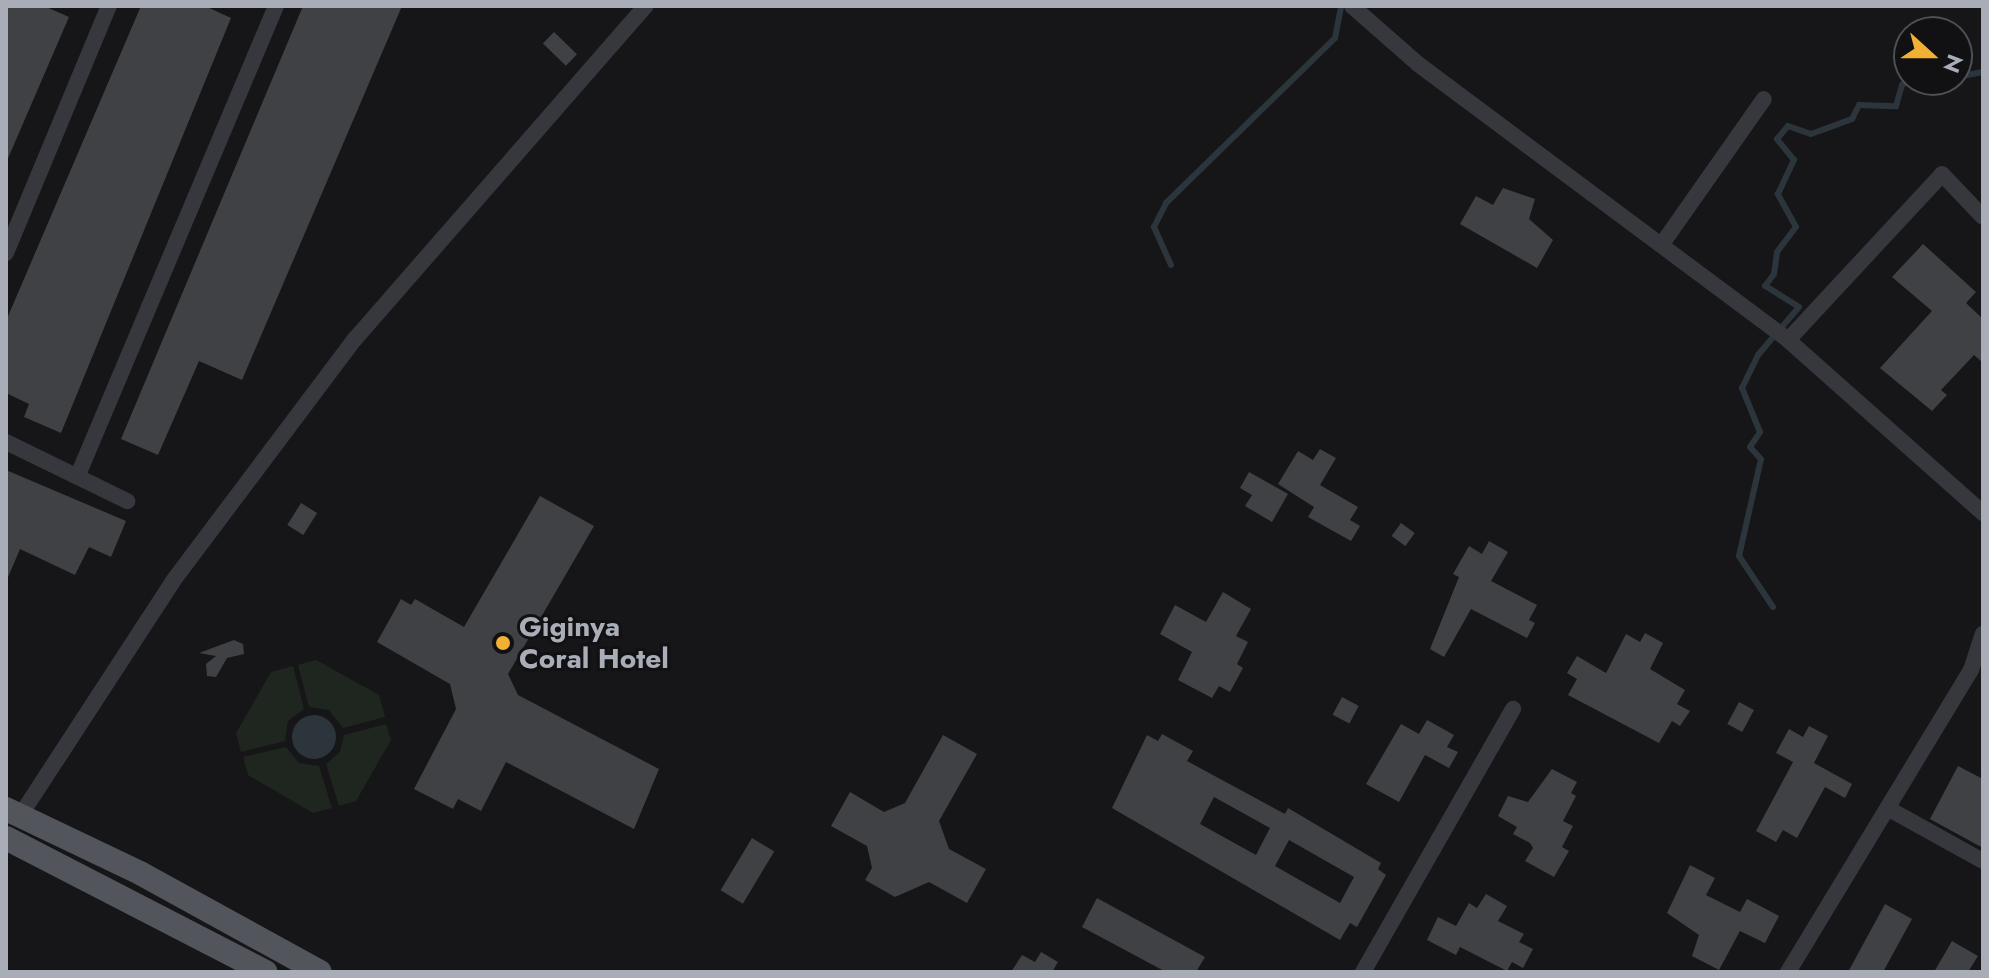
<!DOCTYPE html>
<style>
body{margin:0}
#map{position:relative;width:1989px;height:978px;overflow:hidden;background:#161618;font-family:Jost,sans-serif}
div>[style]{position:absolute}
.green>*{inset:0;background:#1e261f}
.water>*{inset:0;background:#2c353c}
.round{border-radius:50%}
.stream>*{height:6px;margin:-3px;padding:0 3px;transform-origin:3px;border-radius:3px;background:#2c353c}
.building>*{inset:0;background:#404145;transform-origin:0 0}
.street>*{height:16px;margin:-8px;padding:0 8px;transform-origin:8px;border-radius:8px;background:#37383d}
.primary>*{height:24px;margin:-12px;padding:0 12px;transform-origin:12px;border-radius:12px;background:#53555c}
.dots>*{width:22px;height:22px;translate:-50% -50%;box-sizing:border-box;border:4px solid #111113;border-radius:50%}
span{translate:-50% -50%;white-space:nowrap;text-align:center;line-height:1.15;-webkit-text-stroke:6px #111113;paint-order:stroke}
.poi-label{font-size:28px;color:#a8adb8;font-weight:700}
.left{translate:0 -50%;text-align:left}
.frame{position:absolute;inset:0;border:8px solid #a8adb8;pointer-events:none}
.north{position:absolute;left:1893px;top:16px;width:80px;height:80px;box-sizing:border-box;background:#111113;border:2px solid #4d4f55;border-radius:50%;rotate:111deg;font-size:22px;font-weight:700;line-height:32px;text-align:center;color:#a8adb8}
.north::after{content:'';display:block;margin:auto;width:28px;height:36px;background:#f2b134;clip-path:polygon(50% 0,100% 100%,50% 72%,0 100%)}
</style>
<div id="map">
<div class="green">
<i style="clip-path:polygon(316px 660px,379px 695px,385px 717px,343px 728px,329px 710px,309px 707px,298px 665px)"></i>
<i style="clip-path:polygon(293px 666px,304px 709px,288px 721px,285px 741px,241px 752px,236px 733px,271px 672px)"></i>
<i style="clip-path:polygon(386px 724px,391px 740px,356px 801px,339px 806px,326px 764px,340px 752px,344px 735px)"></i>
<i style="clip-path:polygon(286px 747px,299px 763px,319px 766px,332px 808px,313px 813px,248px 775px,243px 757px)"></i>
</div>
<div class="water">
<i class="round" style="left:292px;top:715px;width:44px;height:44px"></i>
</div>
<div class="stream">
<i style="left:1957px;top:77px;width:26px;rotate:-11deg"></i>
<i style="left:1910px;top:80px;width:11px"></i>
<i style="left:1171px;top:265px;width:42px;rotate:-114.1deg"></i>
<i style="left:1154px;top:227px;width:27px;rotate:-63deg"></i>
<i style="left:1166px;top:203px;width:236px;rotate:-44.3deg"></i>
<i style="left:1335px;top:38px;width:33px;rotate:-79deg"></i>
<i style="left:1773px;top:607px;width:61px;rotate:-123.7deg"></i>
<i style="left:1739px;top:556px;width:99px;rotate:-77.2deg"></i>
<i style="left:1761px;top:459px;width:16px;rotate:-133deg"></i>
<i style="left:1750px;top:447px;width:18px;rotate:-56deg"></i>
<i style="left:1760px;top:432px;width:48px;rotate:-112.2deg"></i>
<i style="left:1742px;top:388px;width:37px;rotate:-64deg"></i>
<i style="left:1758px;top:355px;width:63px;rotate:-49.5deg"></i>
<i style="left:1799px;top:307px;width:40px;rotate:-148deg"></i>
<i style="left:1765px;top:286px;width:15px;rotate:-53deg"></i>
<i style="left:1774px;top:274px;width:22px;rotate:-82deg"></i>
<i style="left:1777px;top:252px;width:31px;rotate:-53deg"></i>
<i style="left:1796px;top:227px;width:38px;rotate:-119deg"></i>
<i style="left:1778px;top:194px;width:38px;rotate:-65deg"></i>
<i style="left:1794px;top:160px;width:27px;rotate:-129deg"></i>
<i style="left:1777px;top:139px;width:17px;rotate:-50deg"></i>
<i style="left:1788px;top:126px;width:24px;rotate:19deg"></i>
<i style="left:1811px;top:134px;width:44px;rotate:-20.1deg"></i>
<i style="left:1852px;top:119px;width:16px;rotate:-63deg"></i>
<i style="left:1859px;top:105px;width:37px;rotate:2deg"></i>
<i style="left:1896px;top:106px;width:22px;rotate:-74deg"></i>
<i style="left:1902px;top:85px;width:9px;rotate:-36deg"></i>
</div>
<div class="building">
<i style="clip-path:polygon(6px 6px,44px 6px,69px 17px,6px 163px)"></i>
<i style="clip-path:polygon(141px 6px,205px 6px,231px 18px,61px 433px,24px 417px,29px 404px,6px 393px,6px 321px)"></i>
<i style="clip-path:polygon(303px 6px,402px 6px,242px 380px,199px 361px,158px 455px,121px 439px)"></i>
<i style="left:554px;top:32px;width:32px;height:16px;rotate:44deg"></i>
<i style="clip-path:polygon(1503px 188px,1535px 199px,1529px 219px,1553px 240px,1537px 268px,1460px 224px,1476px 196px,1493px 205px)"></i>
<i style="clip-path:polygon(1923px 244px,1976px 292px,1966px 303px,1983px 319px,1983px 363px,1974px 355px,1941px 390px,1947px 395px,1932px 411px,1880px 368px,1932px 311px,1892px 277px)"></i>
<i style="clip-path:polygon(1320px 449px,1336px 458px,1320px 485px,1358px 507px,1350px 520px,1360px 526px,1351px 541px,1308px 517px,1314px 507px,1278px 484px,1298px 451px,1313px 460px)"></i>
<i style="clip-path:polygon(6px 470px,126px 521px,111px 557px,89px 547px,75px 575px,20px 549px,6px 582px)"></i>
<i style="clip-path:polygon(1249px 472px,1288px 494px,1272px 522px,1245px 506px,1252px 495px,1240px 488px)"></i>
<i style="clip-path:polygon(540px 496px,594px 526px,508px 674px,518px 695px,659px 769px,634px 829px,506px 762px,481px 811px,458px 799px,453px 809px,414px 789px,456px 709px,450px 684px,377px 642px,401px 599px,411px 605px,415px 599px,464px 627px)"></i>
<i style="left:301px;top:503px;width:19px;height:26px;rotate:32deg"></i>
<i style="left:1401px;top:523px;width:17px;height:16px;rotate:36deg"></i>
<i style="clip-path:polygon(1489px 541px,1508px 552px,1491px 581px,1537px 605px,1529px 620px,1535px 623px,1527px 638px,1471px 609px,1444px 657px,1430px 649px,1459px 577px,1453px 574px,1469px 546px,1482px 554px)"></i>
<i style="clip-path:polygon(1223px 592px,1251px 609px,1236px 636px,1248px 642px,1237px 664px,1243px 668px,1230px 692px,1219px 686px,1212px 698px,1178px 680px,1192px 652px,1160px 634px,1175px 605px,1206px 622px)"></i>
<i style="clip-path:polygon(1645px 633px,1663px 643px,1650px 669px,1685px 690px,1677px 704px,1690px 711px,1680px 726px,1672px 721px,1659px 743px,1568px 695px,1577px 679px,1567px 673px,1577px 656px,1606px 673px,1626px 634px,1640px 642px)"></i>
<i style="clip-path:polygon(234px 640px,243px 644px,244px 654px,227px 658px,216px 677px,207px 676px,206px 664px,216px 656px,199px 653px)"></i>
<i style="left:1342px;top:697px;width:19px;height:20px;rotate:28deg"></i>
<i style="left:1739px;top:702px;width:17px;height:25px;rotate:28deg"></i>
<i style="clip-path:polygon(1427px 720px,1454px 735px,1447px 747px,1458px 752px,1449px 768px,1425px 755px,1399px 802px,1366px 784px,1401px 724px,1419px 734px)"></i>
<i style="clip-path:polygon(1809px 726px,1828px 736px,1814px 763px,1852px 784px,1845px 798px,1825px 787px,1797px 838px,1783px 830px,1776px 842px,1756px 831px,1793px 762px,1776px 753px,1789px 729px,1803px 737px)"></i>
<i style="clip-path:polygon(evenodd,1162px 734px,1193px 751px,1187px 761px,1285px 814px,1288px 808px,1381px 863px,1378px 869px,1386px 875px,1357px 927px,1350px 923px,1340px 940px,1112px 808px,1147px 735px,1158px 741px,1162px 734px,1214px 797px,1270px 828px,1256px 855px,1200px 824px,1214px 797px,1162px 734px,1289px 840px,1354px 877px,1340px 903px,1275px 866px,1289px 840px)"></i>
<i style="clip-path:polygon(943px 735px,977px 754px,939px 821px,949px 849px,986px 869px,967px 903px,929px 882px,895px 897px,865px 880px,872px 868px,867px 846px,831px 826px,850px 792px,884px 812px,905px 803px)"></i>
<i style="clip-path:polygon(1958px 766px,1983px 779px,1983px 848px,1930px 819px)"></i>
<i style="clip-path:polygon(1552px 769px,1577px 782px,1571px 793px,1576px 796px,1563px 821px,1573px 826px,1562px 847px,1569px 851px,1554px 877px,1525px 861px,1533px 848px,1530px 843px,1513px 834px,1517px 827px,1498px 816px,1508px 796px,1528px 802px)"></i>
<i style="left:752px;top:838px;width:26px;height:61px;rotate:31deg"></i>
<i style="clip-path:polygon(1690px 865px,1715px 878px,1706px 895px,1740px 912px,1747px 899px,1779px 916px,1765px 943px,1740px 931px,1719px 970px,1692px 956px,1699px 935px,1667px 913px)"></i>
<i style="clip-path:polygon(1486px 894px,1507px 906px,1498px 921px,1524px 934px,1519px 942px,1533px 949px,1523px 968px,1512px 962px,1507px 971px,1460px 947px,1456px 955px,1427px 940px,1438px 917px,1456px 926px,1469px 903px,1477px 908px)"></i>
<i style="clip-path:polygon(1097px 898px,1205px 957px,1196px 972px,1166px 972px,1082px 927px)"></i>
<i style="clip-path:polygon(1885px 904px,1912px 919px,1883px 972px,1848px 972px)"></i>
<i style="clip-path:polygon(1952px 941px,1978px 956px,1968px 972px,1934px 972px)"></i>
<i style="clip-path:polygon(1041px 952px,1058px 962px,1052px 972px,1011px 972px,1022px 955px,1035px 962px)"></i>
</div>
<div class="street">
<i style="left:1352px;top:6px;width:88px;rotate:41.3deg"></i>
<i style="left:1418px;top:64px;width:462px;rotate:36.7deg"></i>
<i style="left:1788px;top:340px;width:261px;rotate:41.6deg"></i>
<i style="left:1662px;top:244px;width:177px;rotate:-54.9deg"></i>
<i style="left:6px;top:253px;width:268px;rotate:-67.4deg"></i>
<i style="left:1788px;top:340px;width:226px;rotate:-47.1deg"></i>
<i style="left:1942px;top:174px;width:59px;rotate:46.4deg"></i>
<i style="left:6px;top:442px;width:135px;rotate:26deg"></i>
<i style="left:78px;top:475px;width:509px;rotate:-67.11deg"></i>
<i style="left:1889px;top:809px;width:107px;rotate:29deg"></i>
<i style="left:20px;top:816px;width:280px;rotate:-56.9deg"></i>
<i style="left:173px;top:581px;width:303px;rotate:-53.1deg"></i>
<i style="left:355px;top:339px;width:442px;rotate:-48.9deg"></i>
<i style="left:1363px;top:972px;width:303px;rotate:-60.3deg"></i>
<i style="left:1788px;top:972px;width:353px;rotate:-58.8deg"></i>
<i style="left:1971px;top:670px;width:38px;rotate:-72deg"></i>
</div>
<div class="primary">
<i style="left:6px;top:809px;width:148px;rotate:25.5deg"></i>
<i style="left:140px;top:873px;width:205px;rotate:28.8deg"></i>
<i style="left:6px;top:838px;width:292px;rotate:27.3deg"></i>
</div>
<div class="dots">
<i style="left:503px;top:643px;background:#f2b134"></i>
</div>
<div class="poi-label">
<span class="left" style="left:519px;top:643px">Giginya<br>Coral Hotel</span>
</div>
<div class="frame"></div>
<div class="north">N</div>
</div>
